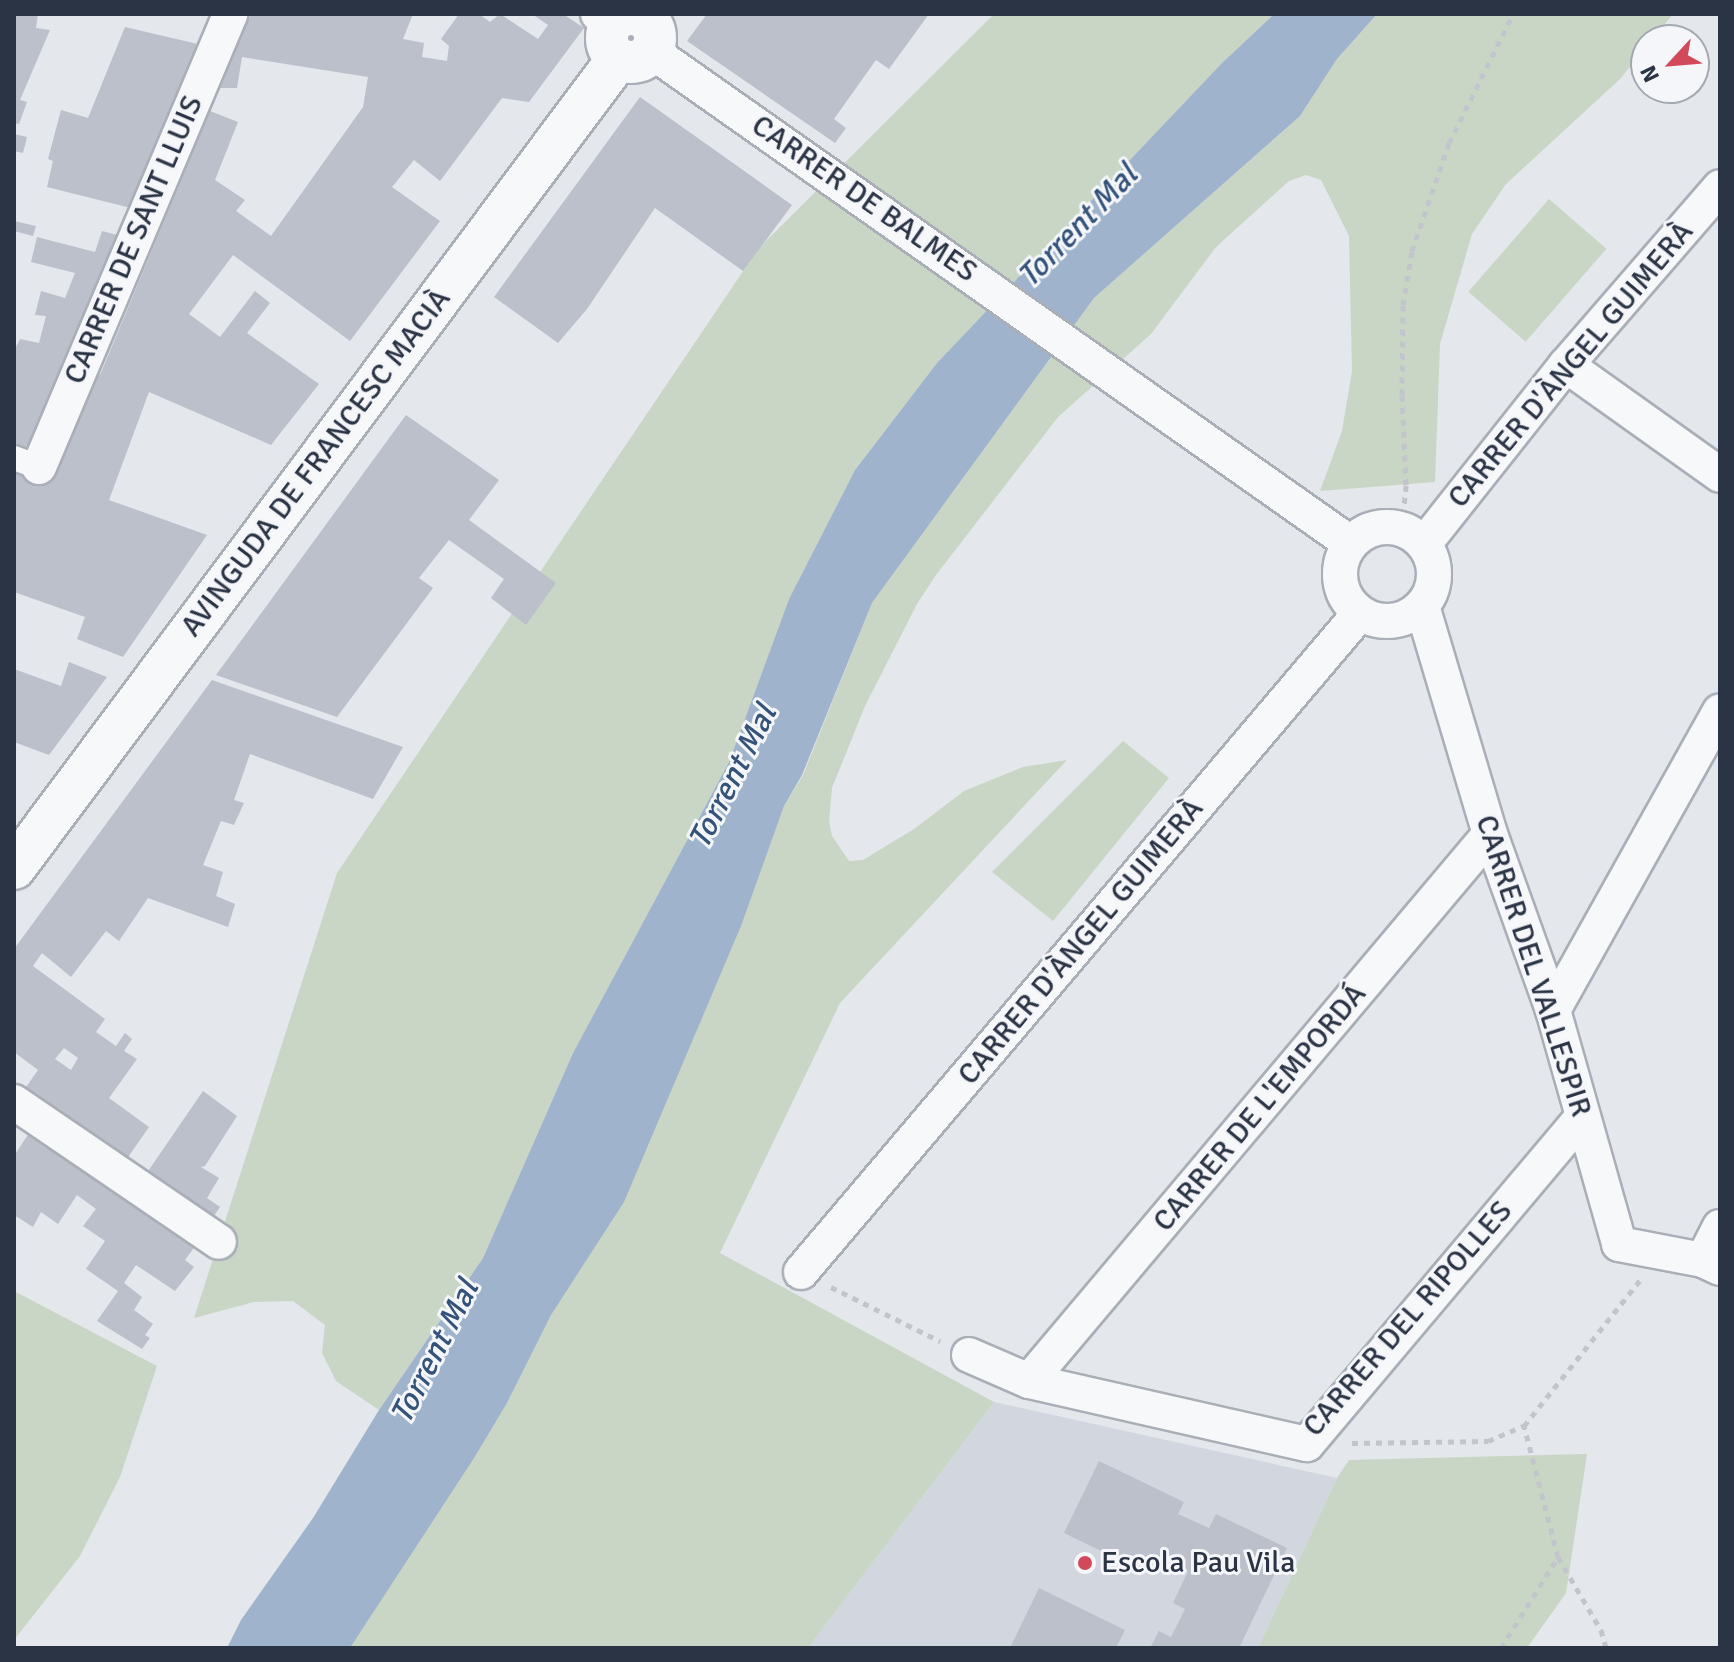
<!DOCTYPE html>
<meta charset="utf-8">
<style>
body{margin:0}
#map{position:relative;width:1734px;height:1662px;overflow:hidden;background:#e4e7ec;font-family:Signika,sans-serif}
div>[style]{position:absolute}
.built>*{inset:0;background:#d2d6de}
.green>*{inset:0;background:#c9d6c5;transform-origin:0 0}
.water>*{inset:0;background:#9fb4cc}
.building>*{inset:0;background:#bbc0ca}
.path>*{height:5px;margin-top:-2.5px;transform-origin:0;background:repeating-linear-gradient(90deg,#c2c5cb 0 6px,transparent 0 12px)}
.roads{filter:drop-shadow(2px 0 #a9aeb7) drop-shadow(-2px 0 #a9aeb7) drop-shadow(0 2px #a9aeb7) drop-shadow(0 -2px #a9aeb7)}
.pedestrian>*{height:24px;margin:-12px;padding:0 12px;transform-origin:12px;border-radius:12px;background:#f7f8fa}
.minor>*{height:34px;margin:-17px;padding:0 17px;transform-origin:17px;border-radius:17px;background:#f7f8fa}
.minor>.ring{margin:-17px;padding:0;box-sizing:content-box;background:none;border:34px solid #f7f8fa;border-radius:50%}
.tertiary>*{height:42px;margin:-21px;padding:0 21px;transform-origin:21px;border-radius:21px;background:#f7f8fa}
.tertiary>.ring{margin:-21px;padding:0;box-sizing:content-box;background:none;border:42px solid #f7f8fa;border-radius:50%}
.dots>*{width:22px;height:22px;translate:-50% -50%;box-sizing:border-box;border:4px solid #f4f6f9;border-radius:50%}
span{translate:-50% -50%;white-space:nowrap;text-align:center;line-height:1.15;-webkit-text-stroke:6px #f4f6f9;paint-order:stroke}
.street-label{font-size:30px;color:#2b3445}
.poi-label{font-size:30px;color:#2b3445}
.left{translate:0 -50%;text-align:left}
.water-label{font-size:32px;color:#34527a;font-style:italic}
.frame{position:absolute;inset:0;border:16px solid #2b3445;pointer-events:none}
.north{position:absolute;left:1630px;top:24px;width:80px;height:80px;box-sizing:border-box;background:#f4f6f9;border:2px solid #a4a8b1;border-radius:50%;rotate:244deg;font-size:22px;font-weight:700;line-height:32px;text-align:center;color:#2b3445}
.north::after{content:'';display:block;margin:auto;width:28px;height:36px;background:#d1495b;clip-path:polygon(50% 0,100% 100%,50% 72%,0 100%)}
</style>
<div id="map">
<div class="built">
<i style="clip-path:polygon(994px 1402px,1337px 1478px,1258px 1648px,808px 1648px)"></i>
</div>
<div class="green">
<i style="clip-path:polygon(994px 14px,1274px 14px,1222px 63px,937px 363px,855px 470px,789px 599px,729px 762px,573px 1053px,483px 1258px,379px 1410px,336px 1381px,322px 1353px,325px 1325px,293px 1301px,254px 1302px,194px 1318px,337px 873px,758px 249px)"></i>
<i style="clip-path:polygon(1377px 14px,1673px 14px,1652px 40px,1646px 40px,1646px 47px,1620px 79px,1506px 184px,1472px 234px,1440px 344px,1435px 482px,1320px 491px,1342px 431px,1352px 371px,1349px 236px,1321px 180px,1306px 175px,1289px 181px,1216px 247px,1151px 334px,1058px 417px,936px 575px,917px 604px,865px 706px,832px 788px,829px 821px,832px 836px,849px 861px,863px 860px,914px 829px,964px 791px,1023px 767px,1067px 760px,840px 1003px,720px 1253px,994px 1402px,808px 1648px,350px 1648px,507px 1403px,733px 945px,784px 806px,803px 775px,872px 603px,1094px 298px,1300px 116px,1337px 59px)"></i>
<i style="left:1549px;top:199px;width:76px;height:123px;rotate:41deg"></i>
<i style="clip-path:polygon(1123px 741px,1169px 778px,1053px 921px,992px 872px)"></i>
<i style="clip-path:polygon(14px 1291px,157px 1366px,120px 1477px,80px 1556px,14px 1640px)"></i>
<i style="clip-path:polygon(1587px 1454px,1566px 1593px,1527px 1648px,1258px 1648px,1337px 1478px,1349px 1460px)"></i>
</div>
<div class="water">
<i style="clip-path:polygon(1274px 14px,1377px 14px,1337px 59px,1300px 116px,1094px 298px,872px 603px,802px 775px,784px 806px,741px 926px,624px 1202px,551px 1315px,507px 1403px,474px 1458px,350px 1648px,227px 1648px,241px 1620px,313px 1518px,379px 1410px,483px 1258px,573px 1053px,729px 762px,789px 599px,855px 470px,937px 363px,1222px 63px)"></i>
</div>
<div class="building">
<i style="clip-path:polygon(14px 14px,38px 14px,36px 28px,50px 30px,20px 100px,27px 102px,19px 124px,14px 123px)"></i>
<i style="clip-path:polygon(251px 14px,413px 14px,403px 39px,424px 43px,422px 57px,447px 61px,449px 46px,441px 39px,459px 14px,479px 14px,490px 22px,500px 14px,538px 39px,548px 25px,532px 14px,563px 14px,584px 28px,529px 102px,502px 98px,440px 181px,414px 160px,392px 187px,440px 221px,350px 341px,233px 255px,189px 314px,220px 337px,255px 291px,270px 303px,247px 333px,319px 384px,271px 445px,149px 392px,109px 500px,207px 535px,123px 657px,77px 639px,85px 617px,14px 592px,14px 465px,48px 478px,89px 368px,100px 375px,210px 111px,238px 122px,215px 180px,245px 200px,236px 211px,271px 236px,363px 107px,368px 77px,242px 57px,237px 88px,220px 88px)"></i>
<i style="clip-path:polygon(707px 14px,929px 14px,889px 69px,876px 60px,834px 119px,846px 128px,835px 143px,687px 41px)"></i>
<i style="clip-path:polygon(125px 27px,202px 45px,131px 208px,47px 187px,53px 161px,48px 159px,61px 110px,88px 118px)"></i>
<i style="clip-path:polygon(640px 97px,792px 205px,743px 271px,655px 208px,587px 309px,558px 343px,494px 297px)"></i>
<i style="clip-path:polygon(14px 134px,27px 137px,23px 153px,14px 151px)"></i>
<i style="clip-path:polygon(14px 221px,36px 226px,33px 236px,14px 231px)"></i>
<i style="clip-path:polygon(102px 231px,125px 237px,28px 456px,14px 451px,14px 351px,20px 339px,39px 343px,46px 316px,35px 315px,41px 291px,65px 298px,75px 273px,31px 262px,37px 237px,95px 252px)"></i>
<i style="clip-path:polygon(406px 415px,499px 480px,469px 520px,556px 583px,526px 625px,491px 598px,504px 579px,449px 540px,419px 578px,433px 588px,337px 717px,216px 675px)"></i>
<i style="clip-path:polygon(69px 662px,107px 677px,49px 755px,14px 742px,14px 669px,61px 686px)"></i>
<i style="clip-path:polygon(evenodd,212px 680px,403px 747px,373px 799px,250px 754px,234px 800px,244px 803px,234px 825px,221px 821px,203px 865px,223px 872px,216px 896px,235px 904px,228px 927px,148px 898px,119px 941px,106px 931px,71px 977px,42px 953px,33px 966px,105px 1019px,96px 1032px,116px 1046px,125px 1033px,132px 1039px,124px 1051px,137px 1059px,109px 1098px,149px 1127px,124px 1163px,22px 1093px,38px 1070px,14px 1052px,14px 949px,212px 680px,64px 1048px,78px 1058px,71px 1070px,55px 1059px,64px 1048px)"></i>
<i style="clip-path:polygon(203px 1091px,237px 1116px,205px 1166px,201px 1167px,219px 1178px,207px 1198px,220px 1207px,210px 1222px,144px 1177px)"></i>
<i style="clip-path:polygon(29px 1133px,196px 1245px,185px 1260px,194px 1267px,175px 1291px,136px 1265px,124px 1283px,142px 1297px,134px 1310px,153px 1324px,145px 1335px,150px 1338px,142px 1349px,97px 1321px,118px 1291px,86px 1269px,105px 1241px,83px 1226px,96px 1209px,77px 1195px,58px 1224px,41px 1212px,33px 1227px,14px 1215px,14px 1156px)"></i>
<i style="clip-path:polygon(1099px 1461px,1184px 1502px,1178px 1514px,1209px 1528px,1216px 1514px,1287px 1548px,1239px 1648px,1150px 1648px,1159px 1631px,1171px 1637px,1185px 1609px,1173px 1603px,1188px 1571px,1158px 1557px,1151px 1575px,1064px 1533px)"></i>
<i style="clip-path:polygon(1039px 1588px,1125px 1630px,1116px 1648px,1010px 1648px)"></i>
</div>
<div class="path">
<i style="left:1403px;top:515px;width:30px;rotate:-84deg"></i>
<i style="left:1406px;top:485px;width:90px;rotate:-92.5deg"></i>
<i style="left:1402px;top:395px;width:90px;rotate:-89.4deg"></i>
<i style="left:1403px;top:305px;width:55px;rotate:-80.5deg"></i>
<i style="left:1412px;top:251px;width:114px;rotate:-71.1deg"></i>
<i style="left:1449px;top:143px;width:144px;rotate:-63.6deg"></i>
<i style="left:831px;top:1287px;width:122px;rotate:26.4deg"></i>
<i style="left:1352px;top:1443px;width:136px;rotate:-0.8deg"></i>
<i style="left:1488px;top:1441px;width:39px;rotate:-23deg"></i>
<i style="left:1524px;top:1426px;width:188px;rotate:-51.5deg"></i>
<i style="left:1558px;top:1557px;width:85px;rotate:59.5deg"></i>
<i style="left:1601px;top:1630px;width:19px;rotate:74deg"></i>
<i style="left:1501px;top:1648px;width:107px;rotate:-57.9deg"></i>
<i style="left:1558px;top:1557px;width:135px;rotate:-104.5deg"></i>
</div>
<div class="roads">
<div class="pedestrian">
<i style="left:14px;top:458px;width:27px;rotate:20deg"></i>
</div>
<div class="minor">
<i style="left:598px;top:14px;width:17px;rotate:36deg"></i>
<i style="left:651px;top:51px;width:855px;rotate:35.14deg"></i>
<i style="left:1566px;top:365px;width:189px;rotate:35.5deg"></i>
<i style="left:39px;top:467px;width:492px;rotate:-67.1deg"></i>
<i class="ring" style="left:1340px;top:527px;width:60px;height:60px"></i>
<i style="left:1424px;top:544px;width:228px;rotate:-51.6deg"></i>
<i style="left:1566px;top:365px;width:235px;rotate:-49.1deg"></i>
<i style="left:1422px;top:606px;width:238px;rotate:73.4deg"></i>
<i style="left:1490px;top:834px;width:187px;rotate:70.3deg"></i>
<i style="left:1553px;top:1010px;width:243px;rotate:74.2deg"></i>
<i style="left:1619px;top:1244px;width:86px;rotate:10.8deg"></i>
<i style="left:1703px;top:1260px;width:19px;rotate:25deg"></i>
<i style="left:1553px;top:1010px;width:342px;rotate:-60.8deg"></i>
<i style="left:14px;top:1102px;width:248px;rotate:34.3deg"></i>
<i style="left:1703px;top:1260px;width:37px;rotate:-63deg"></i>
<i style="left:801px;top:1272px;width:864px;rotate:-49.69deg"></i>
<i style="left:969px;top:1355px;width:65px;rotate:23.4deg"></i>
<i style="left:1029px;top:1381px;width:285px;rotate:12.8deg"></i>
<i style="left:1307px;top:1444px;width:427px;rotate:-49.9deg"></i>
<i style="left:1029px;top:1381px;width:715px;rotate:-49.88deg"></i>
</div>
<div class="tertiary">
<i class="ring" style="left:607px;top:14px;width:6px;height:6px"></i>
<i style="left:14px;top:868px;width:1010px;rotate:-53.25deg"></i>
</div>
</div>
<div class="dots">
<i style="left:1085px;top:1563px;background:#d1495b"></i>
</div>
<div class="street-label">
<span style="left:864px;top:199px;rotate:35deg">CARRER DE BALMES</span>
<span style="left:134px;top:240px;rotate:-67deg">CARRER DE SANT LLUIS</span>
<span style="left:1571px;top:365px;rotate:-50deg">CARRER D'ÀNGEL GUIMERÀ</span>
<span style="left:316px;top:463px;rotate:-53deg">AVINGUDA DE FRANCESC MACIÀ</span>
<span style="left:1081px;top:942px;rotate:-50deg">CARRER D'ÀNGEL GUIMERÀ</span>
<span style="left:1533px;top:966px;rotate:72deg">CARRER DEL VALLESPIR</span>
<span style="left:1260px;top:1108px;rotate:-50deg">CARRER DE L'EMPORDÁ</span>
<span style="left:1408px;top:1319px;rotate:-49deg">CARRER DEL RIPOLLES</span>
</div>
<div class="poi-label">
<span class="left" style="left:1101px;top:1563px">Escola Pau Vila</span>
</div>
<div class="water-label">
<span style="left:1078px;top:226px;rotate:-46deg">Torrent Mal</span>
<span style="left:733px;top:777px;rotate:-63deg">Torrent Mal</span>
<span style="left:435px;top:1352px;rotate:-63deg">Torrent Mal</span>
</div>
<div class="frame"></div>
<div class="north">N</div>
</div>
